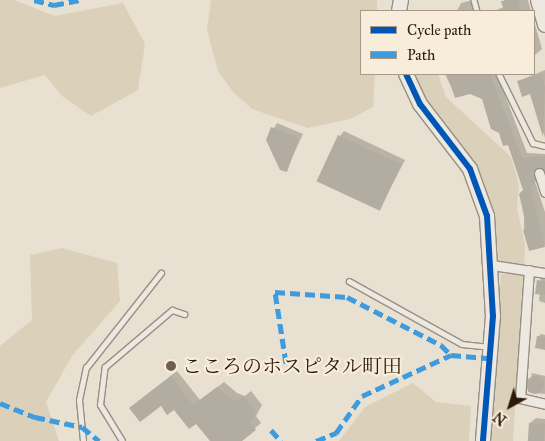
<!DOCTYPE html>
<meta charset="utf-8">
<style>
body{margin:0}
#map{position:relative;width:545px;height:441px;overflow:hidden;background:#e8e0d0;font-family:"IM FELL Great Primer","Noto Serif JP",serif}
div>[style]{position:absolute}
.green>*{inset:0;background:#dbd0b9}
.shadow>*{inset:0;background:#0003}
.building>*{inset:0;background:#b3aca0;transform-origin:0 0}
.round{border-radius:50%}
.roads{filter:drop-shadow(1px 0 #968f84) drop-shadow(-1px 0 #968f84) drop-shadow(0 1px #968f84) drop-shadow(0 -1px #968f84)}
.lane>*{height:4.5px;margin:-2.25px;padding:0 2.25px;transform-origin:2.25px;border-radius:2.25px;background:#ede8e0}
.street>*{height:9px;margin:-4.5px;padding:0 4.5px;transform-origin:4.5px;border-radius:4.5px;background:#ede8e0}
.secondary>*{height:14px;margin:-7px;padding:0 7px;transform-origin:7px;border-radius:7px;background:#ede8e0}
.quiet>*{height:5px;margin-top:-2.5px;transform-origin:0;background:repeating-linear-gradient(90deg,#3d9bde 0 10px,transparent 0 15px)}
.cycleway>*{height:6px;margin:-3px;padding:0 3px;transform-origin:3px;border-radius:3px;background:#0057b8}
.dots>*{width:14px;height:14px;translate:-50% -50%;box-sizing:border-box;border:2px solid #f7edda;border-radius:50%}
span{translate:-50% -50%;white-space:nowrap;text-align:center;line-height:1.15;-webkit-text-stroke:4.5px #f7edda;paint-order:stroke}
.poi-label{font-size:20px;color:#2d1a0c}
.left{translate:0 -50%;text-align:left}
.legend{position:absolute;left:360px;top:10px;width:175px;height:65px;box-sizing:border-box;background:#f7edda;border:1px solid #a69988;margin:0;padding:6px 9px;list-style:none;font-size:15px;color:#2d1a0c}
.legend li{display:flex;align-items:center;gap:10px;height:25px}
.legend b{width:25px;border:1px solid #a69988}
.north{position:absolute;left:485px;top:381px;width:50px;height:50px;-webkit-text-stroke:4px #f7edda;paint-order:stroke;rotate:219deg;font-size:14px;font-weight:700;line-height:20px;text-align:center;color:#2d1a0c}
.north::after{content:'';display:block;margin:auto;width:18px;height:22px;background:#2d1a0c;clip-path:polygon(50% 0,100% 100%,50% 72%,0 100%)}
</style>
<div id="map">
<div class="green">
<i style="clip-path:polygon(0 0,14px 0,55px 16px,123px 3px,145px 44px,138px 90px,91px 116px,62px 96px,45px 75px,0 88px)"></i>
<i style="clip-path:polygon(211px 0,377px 0,377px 11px,361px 11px,361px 74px,375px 74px,373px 107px,350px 119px,308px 128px,252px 109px,234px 93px,218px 71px,207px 30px)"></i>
<i style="clip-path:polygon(412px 74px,438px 74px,446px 97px,511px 157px,519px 185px,517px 208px,525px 245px,524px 265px,499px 263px,494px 214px,480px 174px,428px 105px)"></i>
<i style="clip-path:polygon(62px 248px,117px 263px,120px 301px,72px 356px,46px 402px,59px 441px,0 441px,0 346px,32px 320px,30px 255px)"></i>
<i style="clip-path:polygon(501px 274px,521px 274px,523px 278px,513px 441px,487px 441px)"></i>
<i style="clip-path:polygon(413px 383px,436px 402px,471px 406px,469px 441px,339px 441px,365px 407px)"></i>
</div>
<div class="shadow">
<i style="clip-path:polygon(473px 0,476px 11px,457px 11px,461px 3px)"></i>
<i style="clip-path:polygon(528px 0,531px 11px,494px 11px,504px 7px,504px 0)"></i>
<i style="clip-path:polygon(534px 21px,542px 49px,534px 56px)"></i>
<i style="clip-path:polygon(545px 70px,545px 138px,531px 93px,518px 81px)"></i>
<i style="clip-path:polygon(445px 74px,497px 74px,527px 153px,545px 154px,545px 171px,538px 165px,540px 178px,535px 182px,545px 212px,545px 245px,530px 250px,524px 230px,524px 190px,509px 143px,483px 98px,470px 92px,456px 97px)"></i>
<i style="clip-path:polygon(277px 123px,303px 134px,286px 171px,267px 140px)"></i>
<i style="clip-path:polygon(344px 131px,405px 160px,379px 210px,340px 136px)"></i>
<i style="clip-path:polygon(541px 278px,545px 278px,545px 303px,539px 301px)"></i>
<i style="clip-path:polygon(541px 334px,545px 335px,545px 348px,538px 337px)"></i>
<i style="clip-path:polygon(177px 371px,200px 400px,224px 382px,237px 393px,245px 396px,251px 391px,262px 405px,256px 416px,261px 423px,240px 441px,212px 441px,197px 422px,174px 408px,137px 402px)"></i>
<i style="clip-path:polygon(532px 373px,545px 376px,545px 394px,528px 392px)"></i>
<i style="clip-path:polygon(536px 418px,545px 419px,545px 441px,529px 441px,530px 423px)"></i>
</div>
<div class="building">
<i style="clip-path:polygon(518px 0,522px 11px,504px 11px,501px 1px)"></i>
<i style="clip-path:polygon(447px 74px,490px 74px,522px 158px,545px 156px,545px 171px,535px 168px,535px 185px,530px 186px,545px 247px,529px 251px,523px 230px,527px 229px,519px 194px,523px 190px,508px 145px,503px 146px,499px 133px,491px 129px,482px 99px,470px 94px,455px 98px)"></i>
<i style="clip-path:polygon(541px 74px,545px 87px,543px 137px,530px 94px,522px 97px,517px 81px)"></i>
<i style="clip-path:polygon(271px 127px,299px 138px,287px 172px,280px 170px,266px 140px)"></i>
<i style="left:338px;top:135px;width:70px;height:51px;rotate:25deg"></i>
<i style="clip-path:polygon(537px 280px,545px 281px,545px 295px,535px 294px)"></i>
<i style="clip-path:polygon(537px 336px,545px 337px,545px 350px,535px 348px)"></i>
<i class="round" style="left:526px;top:376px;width:18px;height:18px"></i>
<i style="clip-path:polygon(171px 376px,193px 405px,217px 387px,231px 399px,238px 401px,244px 396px,256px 412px,251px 423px,256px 430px,242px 441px,210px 441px,196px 424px,189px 429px,174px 410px,167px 415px,161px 406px,140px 422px,129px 408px)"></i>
<i style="left:529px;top:423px;width:16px;height:18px;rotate:4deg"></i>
</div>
<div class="roads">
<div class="lane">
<i style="left:474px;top:0;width:11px;rotate:75deg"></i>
<i style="left:499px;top:74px;width:77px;rotate:63.8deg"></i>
<i style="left:533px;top:143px;width:12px;rotate:14deg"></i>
<i style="left:349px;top:281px;width:129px;rotate:29.1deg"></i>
<i style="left:462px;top:344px;width:27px;rotate:6deg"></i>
<i style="left:83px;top:441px;width:41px;rotate:-95.6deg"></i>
<i style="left:79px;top:400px;width:33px;rotate:-78deg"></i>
<i style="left:86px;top:368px;width:121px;rotate:-51.7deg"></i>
<i style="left:122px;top:441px;width:42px;rotate:-121.4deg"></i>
<i style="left:100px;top:405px;width:38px;rotate:-83deg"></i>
<i style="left:105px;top:367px;width:88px;rotate:-40.4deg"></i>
<i style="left:172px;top:310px;width:13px;rotate:18deg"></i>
</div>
<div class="street">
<i style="left:539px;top:173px;width:20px;rotate:72deg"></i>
<i style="left:492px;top:265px;width:54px;rotate:8.6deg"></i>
<i style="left:529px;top:270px;width:128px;rotate:94deg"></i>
<i style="left:520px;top:398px;width:26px;rotate:13deg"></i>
</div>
<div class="secondary">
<i style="left:538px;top:0;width:26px;rotate:74deg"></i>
<i style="left:399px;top:11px;width:11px;rotate:-80deg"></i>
<i style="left:406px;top:74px;width:33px;rotate:65deg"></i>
<i style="left:420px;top:104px;width:82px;rotate:52.4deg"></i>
<i style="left:470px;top:169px;width:50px;rotate:70.1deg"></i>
<i style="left:487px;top:216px;width:100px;rotate:86.6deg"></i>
<i style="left:493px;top:316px;width:125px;rotate:94.6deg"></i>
</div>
</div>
<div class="quiet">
<i style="left:34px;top:0;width:21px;rotate:14deg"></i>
<i style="left:54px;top:5px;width:26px;rotate:-11deg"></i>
<i style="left:286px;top:363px;width:72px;rotate:-98.8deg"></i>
<i style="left:275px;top:292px;width:72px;rotate:4deg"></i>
<i style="left:347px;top:297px;width:106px;rotate:27.1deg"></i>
<i style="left:441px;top:345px;width:14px;rotate:45deg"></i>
<i style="left:0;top:403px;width:38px;rotate:22deg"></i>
<i style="left:35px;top:417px;width:48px;rotate:12deg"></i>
<i style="left:82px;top:427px;width:22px;rotate:39deg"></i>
<i style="left:271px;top:430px;width:15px;rotate:48deg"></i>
<i style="left:316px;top:441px;width:22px;rotate:-22deg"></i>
<i style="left:336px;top:433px;width:45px;rotate:-54.9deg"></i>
<i style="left:362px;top:396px;width:98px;rotate:-24.7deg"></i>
<i style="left:451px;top:355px;width:38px;rotate:5deg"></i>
</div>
<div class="cycleway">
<i style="left:406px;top:74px;width:33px;rotate:65deg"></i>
<i style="left:420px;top:104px;width:82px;rotate:52.4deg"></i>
<i style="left:470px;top:169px;width:50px;rotate:70.1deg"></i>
<i style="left:487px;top:216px;width:100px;rotate:86.6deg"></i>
<i style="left:493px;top:316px;width:125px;rotate:94.6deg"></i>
</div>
<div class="dots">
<i style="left:171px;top:366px;background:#6e5f51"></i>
</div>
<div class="poi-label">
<span class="left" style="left:182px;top:366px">こころのホスピタル町田</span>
</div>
<ul class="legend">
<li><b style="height:6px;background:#0057b8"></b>Cycle path</li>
<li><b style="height:6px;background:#3d9bde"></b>Path</li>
</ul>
<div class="north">N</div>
</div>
